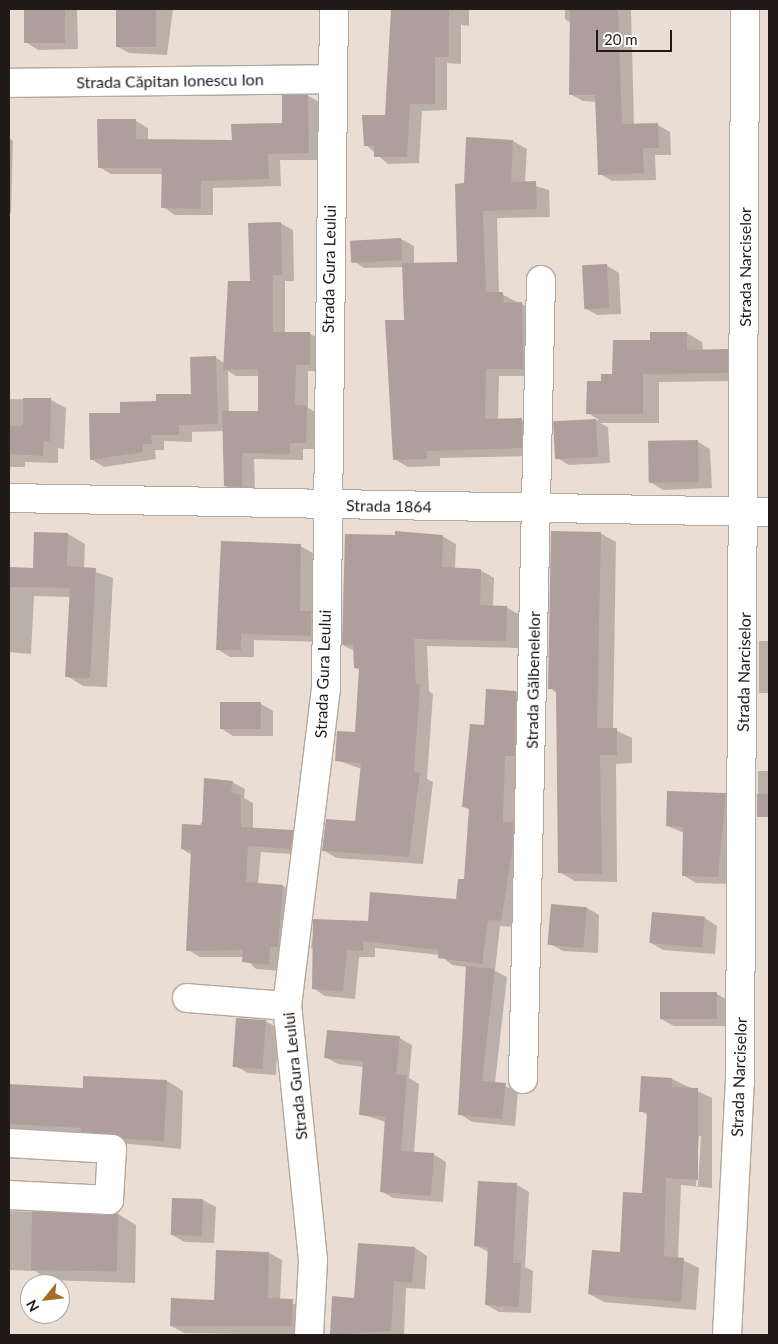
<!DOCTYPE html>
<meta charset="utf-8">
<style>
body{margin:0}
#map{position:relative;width:778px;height:1344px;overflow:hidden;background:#eaddd3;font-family:Lato,sans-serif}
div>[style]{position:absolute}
.shadow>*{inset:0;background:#0003;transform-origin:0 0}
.building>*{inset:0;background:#af9f9c;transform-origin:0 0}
.roads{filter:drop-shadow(1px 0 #b3a79e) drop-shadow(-1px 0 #b3a79e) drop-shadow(0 1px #b3a79e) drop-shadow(0 -1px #b3a79e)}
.minor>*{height:28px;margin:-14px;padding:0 14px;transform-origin:14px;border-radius:14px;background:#fff}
.tertiary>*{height:28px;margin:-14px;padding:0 14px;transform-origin:14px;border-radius:14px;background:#fff}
span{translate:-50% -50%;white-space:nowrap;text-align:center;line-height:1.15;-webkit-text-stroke:5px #fff;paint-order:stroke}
.street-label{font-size:16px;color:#201b18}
.frame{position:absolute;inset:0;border:10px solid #201b18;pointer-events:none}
.north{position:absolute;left:20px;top:1274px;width:50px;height:50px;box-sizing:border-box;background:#fff;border:1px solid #a6a4a3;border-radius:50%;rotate:241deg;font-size:14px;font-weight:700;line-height:20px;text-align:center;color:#201b18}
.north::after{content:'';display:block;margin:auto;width:18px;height:22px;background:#a46e29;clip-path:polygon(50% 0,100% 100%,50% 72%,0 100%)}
.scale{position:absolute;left:596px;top:30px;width:76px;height:22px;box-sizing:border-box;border:2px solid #201b18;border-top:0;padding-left:6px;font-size:15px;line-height:18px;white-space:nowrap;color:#201b18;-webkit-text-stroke:4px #fff;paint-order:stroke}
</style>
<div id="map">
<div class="shadow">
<i style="clip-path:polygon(25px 9px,77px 9px,78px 49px,38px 50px,26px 42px)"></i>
<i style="clip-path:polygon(118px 9px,173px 9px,167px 55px,129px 53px,116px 46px)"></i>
<i style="clip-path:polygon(392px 9px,469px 9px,469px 26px,461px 25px,461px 64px,447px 63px,447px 110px,422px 111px,419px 163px,388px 164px,366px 145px,386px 116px)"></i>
<i style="clip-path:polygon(565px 9px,631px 9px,634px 125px,658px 125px,670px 132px,671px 155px,655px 155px,656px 180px,612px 181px,600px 174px,597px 102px,583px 101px,570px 94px,571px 23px,565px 19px)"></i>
<i style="clip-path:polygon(283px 96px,308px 96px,321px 103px,321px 160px,280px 160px,281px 186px,213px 188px,213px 215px,175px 215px,163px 207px,163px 174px,111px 174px,99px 167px,136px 121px,148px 128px,148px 140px,233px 141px,283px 124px)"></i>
<i style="clip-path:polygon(9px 138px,13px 141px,11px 213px,9px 213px)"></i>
<i style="clip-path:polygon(513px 141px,527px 149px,525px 183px,549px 190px,550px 217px,497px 218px,499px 293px,536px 311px,537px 376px,499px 376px,498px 420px,522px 420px,536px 428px,535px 456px,440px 458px,440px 466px,408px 467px,394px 459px,405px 321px,403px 267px,364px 268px,352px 260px,401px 239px,414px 246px,414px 264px,458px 263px,465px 184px)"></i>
<i style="clip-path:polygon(evenodd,280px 223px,293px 230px,294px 281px,285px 281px,285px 333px,309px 333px,322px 341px,322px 371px,308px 371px,308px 408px,319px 414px,318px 449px,303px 449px,303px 460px,254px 459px,255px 493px,238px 493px,225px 486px,224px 431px,192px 432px,192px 442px,164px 441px,164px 450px,155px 450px,156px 459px,104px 467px,91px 459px,122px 414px,192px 395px,215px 357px,224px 363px,251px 282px,280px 223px,228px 371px,236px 376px,259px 376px,259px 412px,229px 412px,228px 371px)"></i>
<i style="clip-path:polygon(606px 265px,619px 273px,621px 314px,597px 315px,585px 308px)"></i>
<i style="clip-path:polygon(687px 333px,702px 342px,703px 351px,727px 351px,743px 360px,743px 381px,659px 382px,659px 423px,600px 423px,608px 427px,610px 463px,569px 465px,557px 458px,555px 422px,599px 420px,588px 413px,602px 382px,652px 341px)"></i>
<i style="clip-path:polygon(9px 399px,51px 400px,66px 408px,64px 449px,58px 448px,58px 463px,25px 462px,25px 467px,9px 467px)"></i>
<i style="clip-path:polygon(698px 442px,710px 449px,712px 488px,663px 490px,650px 482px)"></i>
<i style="clip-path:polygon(35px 533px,68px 534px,85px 544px,84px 568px,113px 578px,107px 687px,83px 686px,67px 676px,71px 597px,34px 596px,31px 654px,9px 652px,9px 568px,34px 569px)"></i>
<i style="clip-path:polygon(600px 533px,616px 542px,613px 729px,632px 738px,632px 763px,616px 764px,617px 882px,575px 881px,559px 872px,557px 693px,549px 688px)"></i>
<i style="clip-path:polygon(442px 536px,456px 544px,455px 569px,480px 570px,494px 578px,493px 607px,506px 607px,520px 615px,519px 648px,427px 646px,429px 691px,433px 694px,427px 779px,433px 782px,423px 864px,337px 858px,323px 850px,356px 823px,362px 769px,336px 760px,356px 734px,360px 670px,355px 668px,354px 651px,343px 645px)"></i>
<i style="clip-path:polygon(300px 546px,313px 553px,312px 613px,323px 620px,323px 642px,254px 640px,254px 657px,230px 657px,217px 649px)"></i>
<i style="left:759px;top:641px;width:10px;height:52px"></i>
<i style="clip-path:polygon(516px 692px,528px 699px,514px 927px,500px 926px,495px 971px,507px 977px,495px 1083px,518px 1091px,515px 1126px,472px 1122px,460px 1114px,467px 967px,452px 965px,440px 955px,375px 948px,375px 957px,359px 957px,355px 999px,325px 996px,313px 988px,317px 951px,311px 948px,315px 920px,369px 922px,457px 901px,466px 881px,470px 810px,464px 807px,485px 726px)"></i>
<i style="clip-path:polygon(261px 704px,273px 711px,273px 736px,233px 736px,221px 728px)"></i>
<i style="left:758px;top:771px;width:11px;height:45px"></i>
<i style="clip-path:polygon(232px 782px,245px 789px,244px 798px,253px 803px,253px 829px,293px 831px,305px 838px,303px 855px,261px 852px,258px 884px,283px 886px,295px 893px,281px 971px,256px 969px,244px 957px,200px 957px,188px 950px,192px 855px,182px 849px)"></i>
<i style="clip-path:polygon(725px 794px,738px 801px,730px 884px,696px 883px,683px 875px,684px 833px,667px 826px)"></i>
<i style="clip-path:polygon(587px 908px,599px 915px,598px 953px,563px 951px,550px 944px)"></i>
<i style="clip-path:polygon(705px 918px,717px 926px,715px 954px,663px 950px,651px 943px)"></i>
<i style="clip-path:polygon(717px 994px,729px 1001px,729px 1026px,674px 1026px,661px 1019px)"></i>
<i style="clip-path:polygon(265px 1021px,278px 1028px,276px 1075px,248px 1073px,235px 1066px)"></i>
<i style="clip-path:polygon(399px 1038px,412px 1045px,409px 1078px,419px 1084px,414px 1153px,433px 1154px,446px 1162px,443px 1202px,393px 1198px,381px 1191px,386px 1122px,360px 1114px,364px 1067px,338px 1064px,325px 1057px)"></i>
<i style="clip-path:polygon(evenodd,672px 1079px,712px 1098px,712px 1188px,681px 1185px,678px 1258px,699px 1268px,696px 1310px,604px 1302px,589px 1294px,622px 1254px,643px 1194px,648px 1115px,640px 1111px,672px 1079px,699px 1136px,701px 1136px,698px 1186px,696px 1186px,699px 1136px)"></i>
<i style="clip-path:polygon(167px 1081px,183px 1091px,181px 1149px,9px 1132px,9px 1086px,84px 1090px)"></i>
<i style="clip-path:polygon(517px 1185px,529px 1192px,525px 1267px,533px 1271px,531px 1313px,499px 1312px,487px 1305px,488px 1252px,476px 1245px)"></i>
<i style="clip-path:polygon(174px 1199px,203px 1200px,216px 1207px,214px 1243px,185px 1242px,172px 1235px)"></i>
<i style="clip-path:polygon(9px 1211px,118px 1214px,136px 1225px,135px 1283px,50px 1280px,35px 1271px,9px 1270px)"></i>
<i style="clip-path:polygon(415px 1248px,427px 1256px,425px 1289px,406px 1288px,404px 1335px,332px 1335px,333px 1298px,355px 1299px)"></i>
<i style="clip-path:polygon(217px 1251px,269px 1253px,282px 1260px,280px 1300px,305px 1307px,297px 1335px,184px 1333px,171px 1326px,215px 1302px)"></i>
</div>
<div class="building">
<i style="left:24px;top:9px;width:41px;height:34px"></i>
<i style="left:116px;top:9px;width:40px;height:38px"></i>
<i style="clip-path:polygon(391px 9px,449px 9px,449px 57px,435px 57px,435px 104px,410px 104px,407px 157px,374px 157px,374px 146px,364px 146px,362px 115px,385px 115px)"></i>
<i style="clip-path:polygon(570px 9px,618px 9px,622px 124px,658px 123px,659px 148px,643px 148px,644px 173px,598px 175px,595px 95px,569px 95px)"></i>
<i style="clip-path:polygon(282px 95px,308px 95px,309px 153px,268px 154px,269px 179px,201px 181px,201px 209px,161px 208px,162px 168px,98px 168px,97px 119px,136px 119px,136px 139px,232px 140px,231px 124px,282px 123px)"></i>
<i style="clip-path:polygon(466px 137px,513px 140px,511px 182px,536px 181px,537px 209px,483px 211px,486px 292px,503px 292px,504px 303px,522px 302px,523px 343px,523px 369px,486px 369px,485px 419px,522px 418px,522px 448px,426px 451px,427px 459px,393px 460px,385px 320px,404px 320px,402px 263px,457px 262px,455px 184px,464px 183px)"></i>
<i style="clip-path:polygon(281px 222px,282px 275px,273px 275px,273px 332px,310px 332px,310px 365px,296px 365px,295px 405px,307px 406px,306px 443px,290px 443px,290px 454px,242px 453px,242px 487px,224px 486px,222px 411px,258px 411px,258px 369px,223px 370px,228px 281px,250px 281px,248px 223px)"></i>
<i style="left:401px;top:238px;width:22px;height:51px;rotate:87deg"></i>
<i style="left:607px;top:264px;width:44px;height:25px;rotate:87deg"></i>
<i style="clip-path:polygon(650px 332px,687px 332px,687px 350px,728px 349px,728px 373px,643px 374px,643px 414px,586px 414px,587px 381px,601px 381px,601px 374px,612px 374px,613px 340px,650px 340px)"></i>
<i style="clip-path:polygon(216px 356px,218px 424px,179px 425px,179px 435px,151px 435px,152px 444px,143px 444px,143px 452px,90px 460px,89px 413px,120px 413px,120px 402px,156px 401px,156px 394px,191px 394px,190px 357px)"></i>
<i style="clip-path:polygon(23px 398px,51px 398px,50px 441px,44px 441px,43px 456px,9px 454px,9px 426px,23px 426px)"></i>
<i style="left:596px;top:419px;width:38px;height:43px;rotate:87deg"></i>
<i style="left:698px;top:440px;width:42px;height:50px;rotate:89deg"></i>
<i style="clip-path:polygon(395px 531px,443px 535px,442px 567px,481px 569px,480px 605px,507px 606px,506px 641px,414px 639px,416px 684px,420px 685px,414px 772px,420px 773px,409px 857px,322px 851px,326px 819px,355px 821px,361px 763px,335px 761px,337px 731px,355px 732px,359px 668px,354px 668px,353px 644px,342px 645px,345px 534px,395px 535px)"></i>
<i style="clip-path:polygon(551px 531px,601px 532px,597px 728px,617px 728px,617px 755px,600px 755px,602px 874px,558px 873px,556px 689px,548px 689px)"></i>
<i style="clip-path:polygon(34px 532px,68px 533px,67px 566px,96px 568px,90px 678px,65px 677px,70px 588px,9px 587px,9px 567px,33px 568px)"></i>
<i style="clip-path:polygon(221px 541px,301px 544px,300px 611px,311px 611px,311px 636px,241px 634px,241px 650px,216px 650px)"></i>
<i style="clip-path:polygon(486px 689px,516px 691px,515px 756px,505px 756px,503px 822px,513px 822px,513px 846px,501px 921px,488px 920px,482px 964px,438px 958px,439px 950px,363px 941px,363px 951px,347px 950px,343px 992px,312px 989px,313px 919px,368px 921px,370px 892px,456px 899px,458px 879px,464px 879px,469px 808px,462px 807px,470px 724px,484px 725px)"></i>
<i style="left:220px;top:702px;width:41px;height:27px"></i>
<i style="clip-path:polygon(204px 778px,233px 781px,231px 793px,241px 795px,241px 827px,293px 830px,291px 849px,248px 846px,246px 882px,283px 885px,278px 947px,270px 947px,269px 965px,242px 962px,243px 950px,186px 951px,191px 850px,181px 849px,182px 824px,202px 825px)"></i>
<i style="clip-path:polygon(667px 791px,726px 793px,718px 877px,682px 876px,683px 827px,666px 826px)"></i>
<i style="left:757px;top:794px;width:12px;height:23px"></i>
<i style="left:551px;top:904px;width:36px;height:41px;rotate:5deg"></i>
<i style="left:652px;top:912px;width:53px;height:31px;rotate:5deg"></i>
<i style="clip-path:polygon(466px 966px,495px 969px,482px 1081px,506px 1083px,502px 1119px,458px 1115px)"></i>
<i style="left:717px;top:992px;width:27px;height:57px;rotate:90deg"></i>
<i style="left:236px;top:1018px;width:30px;height:49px;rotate:4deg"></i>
<i style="clip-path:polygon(327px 1030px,400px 1036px,396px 1074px,407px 1075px,401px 1151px,434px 1153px,431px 1196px,380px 1192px,385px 1117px,359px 1115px,363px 1061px,324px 1058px)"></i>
<i style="clip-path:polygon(83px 1076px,167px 1080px,164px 1141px,123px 1139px,81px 1132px,81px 1128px,9px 1124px,9px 1084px,83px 1088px)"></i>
<i style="clip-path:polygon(641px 1076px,672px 1078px,672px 1087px,698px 1088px,698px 1180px,666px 1178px,664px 1256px,684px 1258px,681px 1302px,588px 1294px,592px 1250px,620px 1252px,623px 1192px,642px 1193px,647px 1112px,639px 1112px)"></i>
<i style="clip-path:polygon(478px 1181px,517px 1183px,513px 1263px,521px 1263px,519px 1307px,485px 1305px,488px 1247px,474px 1246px)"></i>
<i style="left:172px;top:1198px;width:31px;height:37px;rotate:2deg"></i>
<i style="left:32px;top:1212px;width:86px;height:58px;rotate:1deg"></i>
<i style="clip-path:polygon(358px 1243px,415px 1247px,412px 1283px,394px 1281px,391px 1331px,330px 1335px,332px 1296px,354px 1298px)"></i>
<i style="clip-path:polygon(216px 1250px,269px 1252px,268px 1298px,293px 1299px,292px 1326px,170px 1326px,171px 1298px,214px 1300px)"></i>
</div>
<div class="roads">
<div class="minor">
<i style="left:9px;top:83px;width:323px;rotate:-0.7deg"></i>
<i style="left:187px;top:998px;width:100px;rotate:4.6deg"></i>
<i style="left:523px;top:1079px;width:799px;rotate:-88.71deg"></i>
<i style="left:9px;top:1143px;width:103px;rotate:3.3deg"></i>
<i style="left:112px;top:1149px;width:51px;rotate:93.4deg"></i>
<i style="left:109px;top:1200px;width:100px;rotate:-177.1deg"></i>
<i style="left:309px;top:1335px;width:75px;rotate:-86.9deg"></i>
<i style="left:313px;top:1260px;width:255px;rotate:-95.8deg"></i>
<i style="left:287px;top:1006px;width:319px;rotate:-83deg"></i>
<i style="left:326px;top:689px;width:680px;rotate:-89.33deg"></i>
<i style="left:727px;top:1335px;width:253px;rotate:-87.1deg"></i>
<i style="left:740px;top:1082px;width:1073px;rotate:-89.73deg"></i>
</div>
<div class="tertiary">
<i style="left:9px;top:498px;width:760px;rotate:1.06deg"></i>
</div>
</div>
<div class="street-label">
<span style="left:170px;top:81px;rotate:-1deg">Strada Căpitan Ionescu Ion</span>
<span style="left:745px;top:267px;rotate:-90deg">Strada Narciselor</span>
<span style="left:329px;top:269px;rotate:-89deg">Strada Gura Leului</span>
<span style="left:389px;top:506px;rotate:1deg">Strada 1864</span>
<span style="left:744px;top:672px;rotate:-89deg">Strada Narciselor</span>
<span style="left:323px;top:674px;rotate:-88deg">Strada Gura Leului</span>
<span style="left:533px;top:680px;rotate:-89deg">Strada Gălbenelelor</span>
<span style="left:295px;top:1076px;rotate:-96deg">Strada Gura Leului</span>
<span style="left:739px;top:1077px;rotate:-88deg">Strada Narciselor</span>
</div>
<div class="frame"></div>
<div class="north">N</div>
<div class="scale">20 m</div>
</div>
